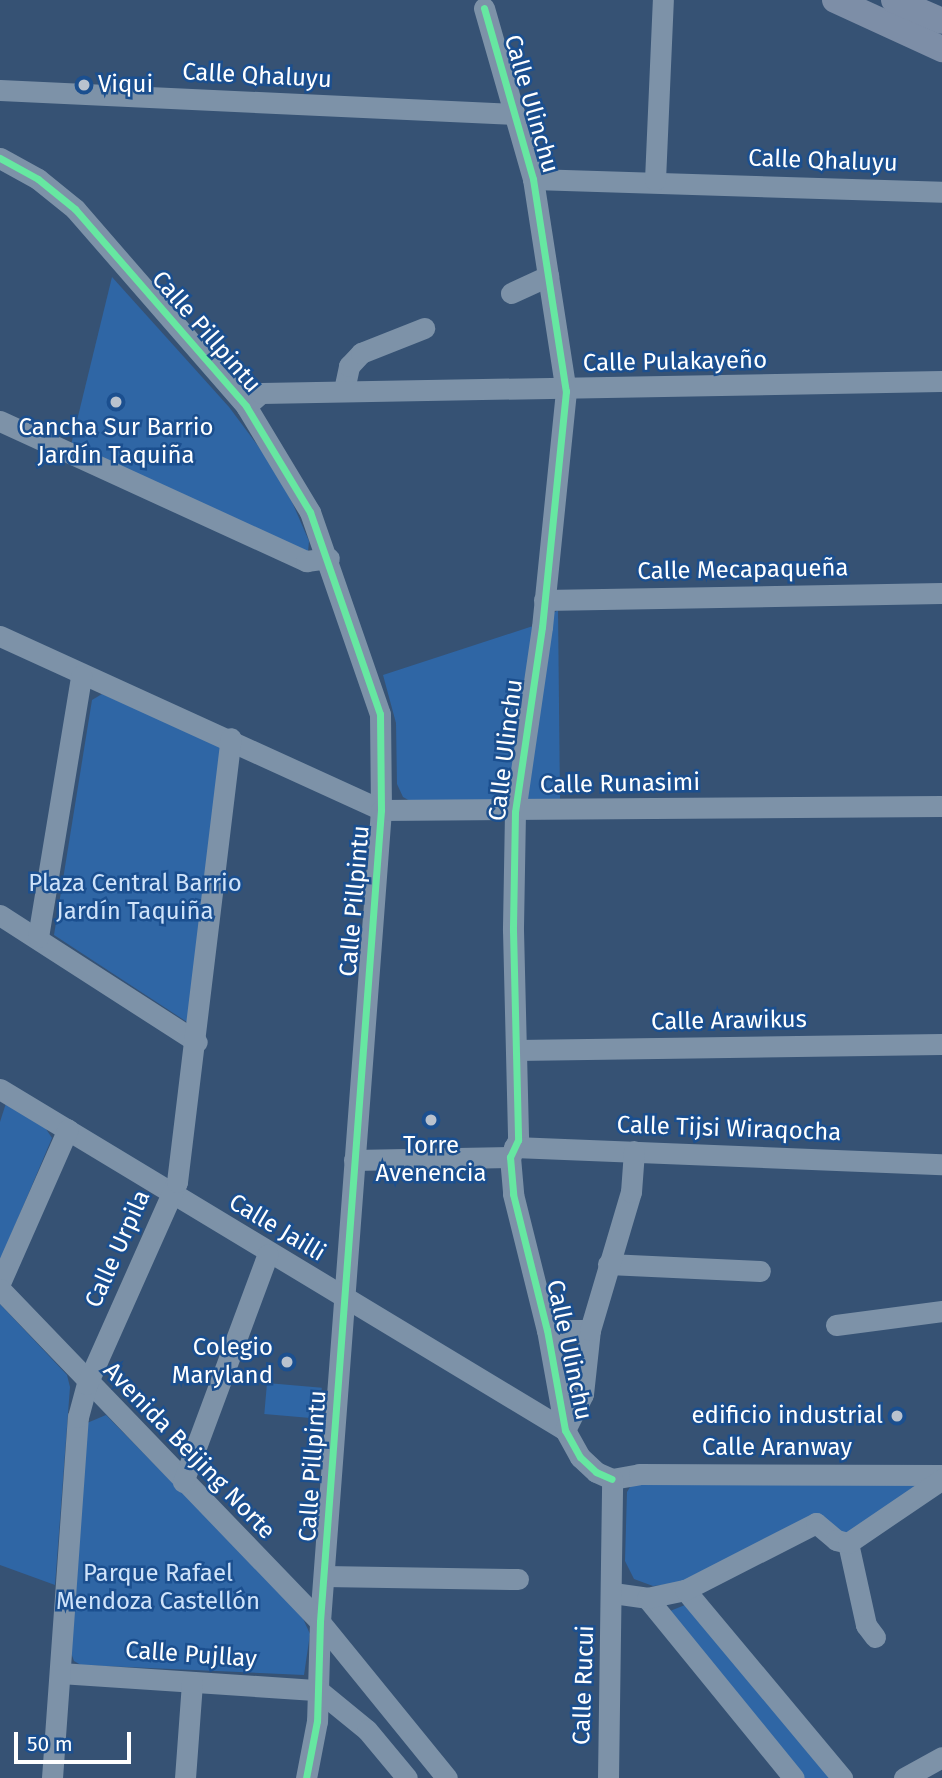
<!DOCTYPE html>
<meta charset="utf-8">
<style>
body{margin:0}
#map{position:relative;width:942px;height:1778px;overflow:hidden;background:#365274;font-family:"Fira Sans",sans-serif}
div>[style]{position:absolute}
.green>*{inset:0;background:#2f66a5;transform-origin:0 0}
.minor>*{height:21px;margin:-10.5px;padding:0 10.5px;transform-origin:10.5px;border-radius:10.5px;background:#7d92a8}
.major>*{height:26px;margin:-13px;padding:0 13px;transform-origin:13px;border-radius:13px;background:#7d8ea7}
.cycleway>*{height:7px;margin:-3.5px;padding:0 3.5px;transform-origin:3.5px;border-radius:3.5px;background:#66e7a1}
.dots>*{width:19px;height:19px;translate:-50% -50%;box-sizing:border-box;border:4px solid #1b4f8f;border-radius:50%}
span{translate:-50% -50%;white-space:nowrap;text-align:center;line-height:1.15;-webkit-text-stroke:5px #1b4f8f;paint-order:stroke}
.street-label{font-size:24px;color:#fff}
.poi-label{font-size:24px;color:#fff}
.left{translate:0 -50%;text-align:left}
.right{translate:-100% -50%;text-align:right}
.park-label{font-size:24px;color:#cfe3fa}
.scale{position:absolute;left:14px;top:1732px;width:117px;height:32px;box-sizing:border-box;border:4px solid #fff;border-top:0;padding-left:9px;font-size:21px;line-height:24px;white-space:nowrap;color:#fff;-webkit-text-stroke:5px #1b4f8f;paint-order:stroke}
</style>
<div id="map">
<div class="green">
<i style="clip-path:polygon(112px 277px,229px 407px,267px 458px,292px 502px,309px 541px,308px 552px,71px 445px)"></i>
<i style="clip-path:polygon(558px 610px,560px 800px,526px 802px,552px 614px)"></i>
<i style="clip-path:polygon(533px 626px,509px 802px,412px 802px,403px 797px,397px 784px,396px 723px,383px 675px)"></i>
<i style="clip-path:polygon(102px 694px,223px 746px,187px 1022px,54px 935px,92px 700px)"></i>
<i style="clip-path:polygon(6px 1103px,44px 1126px,52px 1138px,0 1261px,0 1122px)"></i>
<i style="clip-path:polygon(0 1304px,67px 1375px,70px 1387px,55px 1585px,0 1565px)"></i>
<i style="left:267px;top:1383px;width:55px;height:31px;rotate:5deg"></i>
<i style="clip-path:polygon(106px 1415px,300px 1612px,310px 1634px,304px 1675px,81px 1665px,74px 1661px,70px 1650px,87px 1423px)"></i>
<i style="clip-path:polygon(635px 1479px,914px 1482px,918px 1487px,847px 1537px,816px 1513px,680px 1583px,653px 1586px,634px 1579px,625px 1561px,627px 1492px)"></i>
<i style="clip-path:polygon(690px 1603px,833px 1778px,802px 1778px,665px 1613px)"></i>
</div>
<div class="minor">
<i style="left:484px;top:8px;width:178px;rotate:74deg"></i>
<i style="left:533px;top:179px;width:215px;rotate:81.2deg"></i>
<i style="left:566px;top:391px;width:237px;rotate:95.8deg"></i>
<i style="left:542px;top:627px;width:187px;rotate:98.3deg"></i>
<i style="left:515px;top:812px;width:118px;rotate:91deg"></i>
<i style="left:513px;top:930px;width:210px;rotate:88.6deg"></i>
<i style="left:518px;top:1140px;width:19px;rotate:115deg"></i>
<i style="left:510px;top:1157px;width:37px;rotate:85deg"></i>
<i style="left:513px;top:1194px;width:140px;rotate:76deg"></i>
<i style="left:547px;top:1330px;width:102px;rotate:79.8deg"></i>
<i style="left:565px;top:1430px;width:31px;rotate:61deg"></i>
<i style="left:580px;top:1457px;width:22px;rotate:43deg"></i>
<i style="left:596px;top:1472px;width:17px;rotate:24deg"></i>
<i style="left:0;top:90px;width:513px;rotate:2.68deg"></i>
<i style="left:0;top:158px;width:43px;rotate:28.9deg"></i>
<i style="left:38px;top:179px;width:48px;rotate:39deg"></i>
<i style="left:75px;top:209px;width:261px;rotate:49deg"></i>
<i style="left:246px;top:406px;width:124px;rotate:58.9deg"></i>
<i style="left:310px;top:512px;width:214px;rotate:70.9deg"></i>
<i style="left:380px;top:714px;width:96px;rotate:89.4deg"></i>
<i style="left:381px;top:810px;width:814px;rotate:94.3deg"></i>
<i style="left:320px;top:1622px;width:99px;rotate:91.7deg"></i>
<i style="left:317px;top:1721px;width:58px;rotate:100.9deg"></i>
<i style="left:533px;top:179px;width:409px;rotate:1.8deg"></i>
<i style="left:655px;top:180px;width:180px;rotate:-87.5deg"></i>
<i style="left:511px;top:293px;width:41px;rotate:-24.7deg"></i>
<i style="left:344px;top:390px;width:25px;rotate:-78deg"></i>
<i style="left:349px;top:366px;width:18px;rotate:-47deg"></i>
<i style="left:361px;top:353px;width:68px;rotate:-21.6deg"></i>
<i style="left:246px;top:406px;width:20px;rotate:-41deg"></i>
<i style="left:261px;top:393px;width:681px;rotate:-1.01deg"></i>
<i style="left:0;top:421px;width:337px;rotate:24.6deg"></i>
<i style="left:306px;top:561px;width:23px;rotate:-7deg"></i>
<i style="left:544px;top:600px;width:398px;rotate:-1deg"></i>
<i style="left:0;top:636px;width:419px;rotate:24.5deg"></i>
<i style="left:381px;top:810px;width:561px;rotate:-0.41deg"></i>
<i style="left:0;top:915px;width:234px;rotate:32.8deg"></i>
<i style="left:38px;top:937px;width:265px;rotate:-80.6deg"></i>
<i style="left:517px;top:1050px;width:425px;rotate:-0.8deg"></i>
<i style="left:0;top:1089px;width:660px;rotate:31.11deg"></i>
<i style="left:514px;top:1147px;width:428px;rotate:2.3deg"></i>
<i style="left:354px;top:1160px;width:156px;rotate:-1.1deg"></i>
<i style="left:608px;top:1264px;width:152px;rotate:2.6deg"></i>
<i style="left:0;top:1283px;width:168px;rotate:-66.2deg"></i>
<i style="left:0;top:1289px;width:462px;rotate:46.1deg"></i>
<i style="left:320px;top:1622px;width:201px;rotate:50.9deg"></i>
<i style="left:836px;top:1325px;width:107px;rotate:-7.5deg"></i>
<i style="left:547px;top:1330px;width:43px"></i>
<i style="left:565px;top:1430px;width:40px;rotate:-63.4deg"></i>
<i style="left:583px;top:1394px;width:64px;rotate:-83.8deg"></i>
<i style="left:590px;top:1330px;width:144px;rotate:-73.5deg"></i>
<i style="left:631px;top:1192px;width:41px;rotate:-85.8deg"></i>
<i style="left:612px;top:1479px;width:27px;rotate:-10deg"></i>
<i style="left:639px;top:1474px;width:303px;rotate:0.2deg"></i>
<i style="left:183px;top:1482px;width:243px;rotate:-69.6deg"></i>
<i style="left:848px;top:1543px;width:84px;rotate:77.6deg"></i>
<i style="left:866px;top:1625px;width:15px;rotate:53deg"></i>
<i style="left:324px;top:1576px;width:194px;rotate:0.9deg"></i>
<i style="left:685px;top:1590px;width:245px;rotate:50.1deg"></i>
<i style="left:613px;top:1593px;width:34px;rotate:8deg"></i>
<i style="left:647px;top:1598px;width:232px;rotate:50.8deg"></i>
<i style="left:647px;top:1598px;width:39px;rotate:-12deg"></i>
<i style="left:685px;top:1590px;width:147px;rotate:-27.1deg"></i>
<i style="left:816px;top:1523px;width:26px;rotate:40deg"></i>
<i style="left:836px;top:1540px;width:12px;rotate:14deg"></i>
<i style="left:848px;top:1543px;width:114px;rotate:-34.2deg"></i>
<i style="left:60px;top:1673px;width:259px;rotate:3.8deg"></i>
<i style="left:318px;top:1690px;width:63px;rotate:39.2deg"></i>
<i style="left:367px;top:1730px;width:62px;rotate:50.2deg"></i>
<i style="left:52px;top:1778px;width:362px;rotate:-85.9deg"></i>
<i style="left:78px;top:1417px;width:34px;rotate:-75deg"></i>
<i style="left:87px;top:1384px;width:221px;rotate:-66deg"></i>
<i style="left:177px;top:1182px;width:447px;rotate:-83.1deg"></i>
<i style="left:185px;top:1778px;width:96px;rotate:-85.8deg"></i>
<i style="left:608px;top:1778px;width:299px;rotate:-89.2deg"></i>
<i style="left:904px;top:1778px;width:43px;rotate:-28.9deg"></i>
</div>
<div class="major">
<i style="left:835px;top:0;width:118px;rotate:24.6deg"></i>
<i style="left:894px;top:0;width:52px;rotate:23.6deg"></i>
</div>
<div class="cycleway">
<i style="left:484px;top:8px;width:178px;rotate:74deg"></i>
<i style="left:533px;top:179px;width:215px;rotate:81.2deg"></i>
<i style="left:566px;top:391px;width:237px;rotate:95.8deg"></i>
<i style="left:542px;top:627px;width:187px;rotate:98.3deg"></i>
<i style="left:515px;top:812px;width:118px;rotate:91deg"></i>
<i style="left:513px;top:930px;width:210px;rotate:88.6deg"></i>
<i style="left:518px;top:1140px;width:19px;rotate:115deg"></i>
<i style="left:510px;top:1157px;width:37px;rotate:85deg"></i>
<i style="left:513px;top:1194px;width:140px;rotate:76deg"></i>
<i style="left:547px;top:1330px;width:102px;rotate:79.8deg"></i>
<i style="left:565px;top:1430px;width:31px;rotate:61deg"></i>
<i style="left:580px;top:1457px;width:22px;rotate:43deg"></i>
<i style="left:596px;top:1472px;width:17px;rotate:24deg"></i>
<i style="left:0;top:158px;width:43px;rotate:28.9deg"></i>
<i style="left:38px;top:179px;width:48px;rotate:39deg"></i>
<i style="left:75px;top:209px;width:261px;rotate:49deg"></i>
<i style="left:246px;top:406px;width:124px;rotate:58.9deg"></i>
<i style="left:310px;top:512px;width:214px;rotate:70.9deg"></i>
<i style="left:380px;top:714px;width:96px;rotate:89.4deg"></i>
<i style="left:381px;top:810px;width:814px;rotate:94.3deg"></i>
<i style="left:320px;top:1622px;width:99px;rotate:91.7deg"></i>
<i style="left:317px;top:1721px;width:58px;rotate:100.9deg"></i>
</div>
<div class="dots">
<i style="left:84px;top:85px;background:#b9c2ce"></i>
<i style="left:116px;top:402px;background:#b9c2ce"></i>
<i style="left:431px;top:1120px;background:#b9c2ce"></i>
<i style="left:287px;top:1362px;background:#b9c2ce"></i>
<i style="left:897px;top:1416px;background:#b9c2ce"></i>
</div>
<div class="street-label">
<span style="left:257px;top:76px;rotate:3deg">Calle Qhaluyu</span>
<span style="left:531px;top:104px;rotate:74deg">Calle Ulinchu</span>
<span style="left:823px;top:161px;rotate:2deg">Calle Qhaluyu</span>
<span style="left:206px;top:332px;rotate:49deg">Calle Pillpintu</span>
<span style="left:675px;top:362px;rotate:-1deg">Calle Pulakayeño</span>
<span style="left:743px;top:570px;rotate:-1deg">Calle Mecapaqueña</span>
<span style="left:506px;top:750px;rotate:-83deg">Calle Ulinchu</span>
<span style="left:620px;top:784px;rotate:-1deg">Calle Runasimi</span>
<span style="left:355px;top:901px;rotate:-85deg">Calle Pillpintu</span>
<span style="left:729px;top:1021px;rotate:-1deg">Calle Arawikus</span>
<span style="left:729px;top:1129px;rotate:2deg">Calle Tijsi Wiraqocha</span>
<span style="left:277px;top:1228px;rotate:31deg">Calle Jailli</span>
<span style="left:118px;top:1249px;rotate:-66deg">Calle Urpila</span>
<span style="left:569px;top:1350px;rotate:78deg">Calle Ulinchu</span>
<span style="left:777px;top:1448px">Calle Aranway</span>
<span style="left:189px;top:1451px;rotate:46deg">Avenida Beijing Norte</span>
<span style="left:313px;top:1466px;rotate:-86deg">Calle Pillpintu</span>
<span style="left:191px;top:1655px;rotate:4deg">Calle Pujllay</span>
<span style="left:584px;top:1685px;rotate:-88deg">Calle Rucui</span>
</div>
<div class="poi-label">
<span class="left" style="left:98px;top:85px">Viqui</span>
<span style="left:116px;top:442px">Cancha Sur Barrio<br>Jardín Taquiña</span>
<span style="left:431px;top:1160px">Torre<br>Avenencia</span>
<span class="right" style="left:273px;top:1362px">Colegio<br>Maryland</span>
<span class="right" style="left:883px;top:1416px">edificio industrial</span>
</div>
<div class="park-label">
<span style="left:135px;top:898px">Plaza Central Barrio<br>Jardín Taquiña</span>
<span style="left:158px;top:1588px">Parque Rafael<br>Mendoza Castellón</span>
</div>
<div class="scale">50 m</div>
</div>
